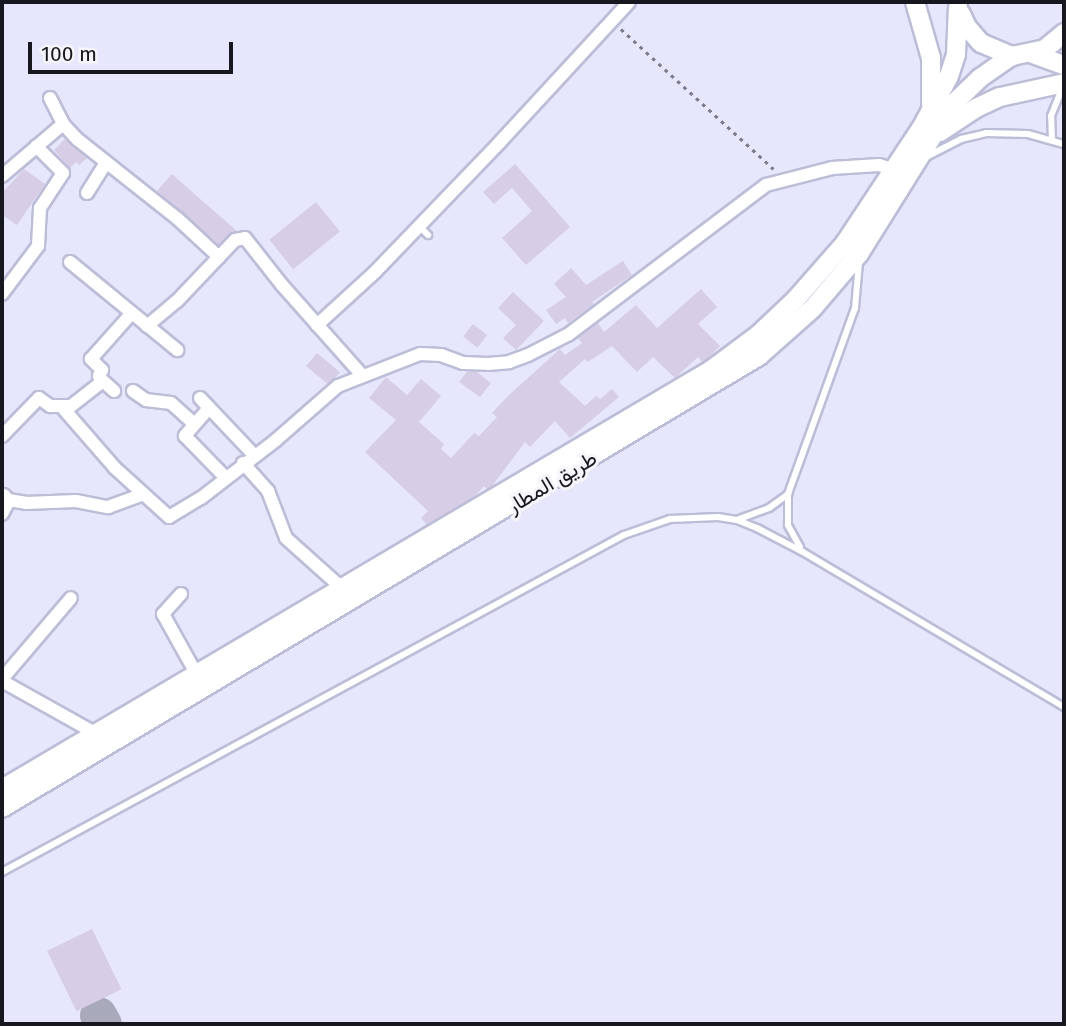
<!DOCTYPE html>
<meta charset="utf-8">
<style>
body{margin:0}
#map{position:relative;width:1066px;height:1026px;overflow:hidden;background:#e6e6fc;font-family:"Fira Sans",Vazirmatn,sans-serif}
div>[style]{position:absolute}
.taxiway>*{height:37px;margin:-18.5px;padding:0 18.5px;transform-origin:18.5px;border-radius:18.5px;background:#a9a9bc}
.building>*{inset:0;background:#d8cde6;transform-origin:0 0}
.path>*{height:2.5px;margin-top:-1.25px;transform-origin:0;background:repeating-linear-gradient(90deg,#7c7c8b 0 3.5px,transparent 0 8.5px)}
.roads{filter:drop-shadow(2px 0 #bcbdd7) drop-shadow(-2px 0 #bcbdd7) drop-shadow(0 2px #bcbdd7) drop-shadow(0 -2px #bcbdd7)}
.lane>*{height:6px;margin:-3px;padding:0 3px;transform-origin:3px;border-radius:3px;background:#fff}
.street>*{height:12px;margin:-6px;padding:0 6px;transform-origin:6px;border-radius:6px;background:#fff}
.primary>*{height:18px;margin:-9px;padding:0 9px;transform-origin:9px;border-radius:9px;background:#fff}
span{translate:-50% -50%;white-space:nowrap;text-align:center;line-height:1.15;-webkit-text-stroke:6px #f5f5fa;paint-order:stroke}
.street-label{font-size:21px;color:#171720}
.frame{position:absolute;inset:0;border:4px solid #171720;pointer-events:none}
.scale{position:absolute;left:28px;top:42px;width:205px;height:32px;box-sizing:border-box;border:4px solid #171720;border-top:0;padding-left:9px;font-size:21px;line-height:24px;white-space:nowrap;color:#171720;-webkit-text-stroke:5px #f5f5fa;paint-order:stroke}
</style>
<div id="map">
<div class="taxiway">
<i style="left:98px;top:1015px;width:10px;rotate:61deg"></i>
</div>
<div class="building">
<i style="clip-path:polygon(65px 139px,87px 158px,79px 165px,76px 162px,70px 168px,54px 150px)"></i>
<i style="clip-path:polygon(515px 164px,570px 227px,526px 265px,502px 238px,532px 211px,512px 188px,494px 204px,483px 192px)"></i>
<i style="clip-path:polygon(24px 169px,45px 184px,17px 225px,2px 215px,2px 193px)"></i>
<i style="clip-path:polygon(172px 174px,199px 198px,237px 231px,219px 245px,157px 191px)"></i>
<i style="left:316px;top:202px;width:38px;height:60px;rotate:51deg"></i>
<i style="clip-path:polygon(623px 261px,632px 275px,592px 302px,594px 304px,568px 323px,565px 318px,556px 324px,546px 310px,566px 297px,554px 284px,571px 268px,586px 285px)"></i>
<i style="clip-path:polygon(701px 289px,717px 307px,698px 324px,720px 346px,709px 357px,702px 362px,698px 357px,675px 378px,653px 357px,637px 372px,612px 346px,588px 362px,585px 359px,559px 382px,585px 406px,596px 396px,600px 399px,612px 389px,619px 397px,570px 438px,555px 421px,530px 447px,525px 442px,492px 486px,487px 489px,484px 486px,473px 498px,427px 525px,421px 518px,428px 511px,365px 452px,396px 420px,369px 398px,386px 377px,407px 395px,421px 379px,441px 396px,419px 422px,444px 444px,441px 449px,451px 458px,474px 433px,479px 436px,497px 417px,492px 413px,507px 397px,560px 349px,565px 355px,582px 343px,578px 338px,598px 323px,604px 332px,636px 305px,657px 328px)"></i>
<i style="clip-path:polygon(513px 292px,544px 321px,516px 350px,503px 338px,516px 325px,498px 308px)"></i>
<i style="left:473px;top:324px;width:18px;height:16px;rotate:38deg"></i>
<i style="left:317px;top:353px;width:30px;height:17px;rotate:40deg"></i>
<i style="clip-path:polygon(467px 372px,477px 372px,491px 383px,480px 397px,459px 382px)"></i>
<i style="left:92px;top:929px;width:67px;height:50px;rotate:64deg"></i>
</div>
<div class="path">
<i style="left:621px;top:29px;width:207px;rotate:42.5deg"></i>
</div>
<div class="roads">
<div class="lane">
<i style="left:1052px;top:140px;width:24px;rotate:-92deg"></i>
<i style="left:1051px;top:116px;width:29px;rotate:-68deg"></i>
<i style="left:926px;top:157px;width:39px;rotate:-27deg"></i>
<i style="left:961px;top:139px;width:26px;rotate:-13deg"></i>
<i style="left:986px;top:133px;width:42px;rotate:1.4deg"></i>
<i style="left:1028px;top:134px;width:37px;rotate:16deg"></i>
<i style="left:419px;top:226px;width:13px;rotate:45deg"></i>
<i style="left:739px;top:519px;width:32px;rotate:-20deg"></i>
<i style="left:769px;top:508px;width:24px;rotate:-36deg"></i>
<i style="left:800px;top:547px;width:25px;rotate:-119deg"></i>
<i style="left:788px;top:525px;width:31px;rotate:-90deg"></i>
<i style="left:788px;top:494px;width:198px;rotate:-70.2deg"></i>
<i style="left:855px;top:308px;width:46px;rotate:-85deg"></i>
<i style="left:2px;top:872px;width:707px;rotate:-28.45deg"></i>
<i style="left:624px;top:535px;width:49px;rotate:-19.2deg"></i>
<i style="left:670px;top:519px;width:48px;rotate:-2.4deg"></i>
<i style="left:718px;top:517px;width:19px;rotate:9deg"></i>
<i style="left:737px;top:520px;width:22px;rotate:22deg"></i>
<i style="left:757px;top:528px;width:52px;rotate:27.6deg"></i>
<i style="left:803px;top:552px;width:304px;rotate:30.7deg"></i>
</div>
<div class="street">
<i style="left:50px;top:98px;width:29px;rotate:63deg"></i>
<i style="left:63px;top:124px;width:21px;rotate:47deg"></i>
<i style="left:77px;top:139px;width:129px;rotate:38.4deg"></i>
<i style="left:178px;top:219px;width:56px;rotate:42.8deg"></i>
<i style="left:2px;top:176px;width:80px;rotate:-40.4deg"></i>
<i style="left:87px;top:193px;width:36px;rotate:-58deg"></i>
<i style="left:70px;top:262px;width:139px;rotate:39.4deg"></i>
<i style="left:2px;top:294px;width:60px;rotate:-53.1deg"></i>
<i style="left:38px;top:246px;width:38px;rotate:-87deg"></i>
<i style="left:40px;top:208px;width:42px;rotate:-56.7deg"></i>
<i style="left:63px;top:173px;width:38px;rotate:-135deg"></i>
<i style="left:317px;top:325px;width:79px;rotate:-42.4deg"></i>
<i style="left:375px;top:272px;width:180px;rotate:-46.1deg"></i>
<i style="left:500px;top:142px;width:190px;rotate:-47.3deg"></i>
<i style="left:147px;top:326px;width:39px;rotate:-40deg"></i>
<i style="left:177px;top:301px;width:84px;rotate:-46.4deg"></i>
<i style="left:235px;top:240px;width:10px;rotate:-11deg"></i>
<i style="left:245px;top:238px;width:60px;rotate:51.8deg"></i>
<i style="left:282px;top:285px;width:120px;rotate:48.4deg"></i>
<i style="left:103px;top:381px;width:15px;rotate:42deg"></i>
<i style="left:133px;top:391px;width:16px;rotate:35deg"></i>
<i style="left:146px;top:400px;width:25px;rotate:7deg"></i>
<i style="left:171px;top:403px;width:31px;rotate:42deg"></i>
<i style="left:200px;top:398px;width:79px;rotate:46.5deg"></i>
<i style="left:62px;top:407px;width:81px;rotate:49deg"></i>
<i style="left:115px;top:468px;width:73px;rotate:42.2deg"></i>
<i style="left:169px;top:517px;width:37px;rotate:-31deg"></i>
<i style="left:201px;top:498px;width:95px;rotate:-37.7deg"></i>
<i style="left:276px;top:440px;width:82px;rotate:-41.1deg"></i>
<i style="left:338px;top:386px;width:88px;rotate:-21.3deg"></i>
<i style="left:420px;top:354px;width:21px;rotate:3deg"></i>
<i style="left:441px;top:355px;width:23px;rotate:20deg"></i>
<i style="left:463px;top:363px;width:25px;rotate:2deg"></i>
<i style="left:488px;top:364px;width:21px;rotate:-5deg"></i>
<i style="left:509px;top:362px;width:20px;rotate:-20deg"></i>
<i style="left:528px;top:355px;width:46px;rotate:-27.1deg"></i>
<i style="left:569px;top:334px;width:247px;rotate:-37.1deg"></i>
<i style="left:766px;top:185px;width:68px;rotate:-14.4deg"></i>
<i style="left:832px;top:168px;width:47px;rotate:-3.7deg"></i>
<i style="left:879px;top:165px;width:17px;rotate:17deg"></i>
<i style="left:209px;top:408px;width:37px;rotate:131deg"></i>
<i style="left:185px;top:436px;width:59px;rotate:45.7deg"></i>
<i style="left:2px;top:436px;width:53px;rotate:-45.8deg"></i>
<i style="left:39px;top:398px;width:14px;rotate:36deg"></i>
<i style="left:50px;top:406px;width:21px"></i>
<i style="left:71px;top:406px;width:39px;rotate:-38deg"></i>
<i style="left:102px;top:382px;width:7px;rotate:-117deg"></i>
<i style="left:99px;top:376px;width:7px;rotate:-63deg"></i>
<i style="left:102px;top:370px;width:16px;rotate:-135deg"></i>
<i style="left:91px;top:359px;width:60px;rotate:-48.4deg"></i>
<i style="left:243px;top:463px;width:38px;rotate:48deg"></i>
<i style="left:268px;top:491px;width:50px;rotate:69deg"></i>
<i style="left:286px;top:538px;width:76px;rotate:41.8deg"></i>
<i style="left:2px;top:499px;width:24px;rotate:9deg"></i>
<i style="left:26px;top:503px;width:50px;rotate:-2.3deg"></i>
<i style="left:76px;top:501px;width:33px;rotate:11deg"></i>
<i style="left:108px;top:507px;width:37px;rotate:-20deg"></i>
<i style="left:2px;top:514px;width:15px;rotate:-62deg"></i>
<i style="left:9px;top:501px;width:8px;rotate:-130deg"></i>
<i style="left:181px;top:594px;width:27px;rotate:132deg"></i>
<i style="left:163px;top:614px;width:70px;rotate:60.9deg"></i>
<i style="left:2px;top:679px;width:106px;rotate:-49.6deg"></i>
<i style="left:2px;top:681px;width:109px;rotate:29.2deg"></i>
</div>
<div class="primary">
<i style="left:915px;top:2px;width:58px;rotate:74.1deg"></i>
<i style="left:931px;top:58px;width:46px;rotate:90deg"></i>
<i style="left:961px;top:14px;width:14px;rotate:65deg"></i>
<i style="left:967px;top:27px;width:21px;rotate:49deg"></i>
<i style="left:981px;top:43px;width:34px;rotate:23deg"></i>
<i style="left:1012px;top:56px;width:34px;rotate:-12deg"></i>
<i style="left:1045px;top:49px;width:25px;rotate:-40deg"></i>
<i style="left:1033px;top:54px;width:33px;rotate:20deg"></i>
<i style="left:940px;top:132px;width:43px;rotate:-33.7deg"></i>
<i style="left:976px;top:108px;width:26px;rotate:-25deg"></i>
<i style="left:1000px;top:97px;width:66px;rotate:-12.3deg"></i>
<i style="left:2px;top:789px;width:824px;rotate:-30.58deg"></i>
<i style="left:711px;top:370px;width:59px;rotate:-36.7deg"></i>
<i style="left:758px;top:335px;width:52px;rotate:-43.5deg"></i>
<i style="left:796px;top:299px;width:74px;rotate:-48.8deg"></i>
<i style="left:845px;top:243px;width:141px;rotate:-56.5deg"></i>
<i style="left:923px;top:125px;width:55px;rotate:-62deg"></i>
<i style="left:949px;top:76px;width:23px;rotate:-72deg"></i>
<i style="left:956px;top:54px;width:47px;rotate:-87.6deg"></i>
<i style="left:2px;top:808px;width:882px;rotate:-30.84deg"></i>
<i style="left:759px;top:356px;width:72px;rotate:-41.6deg"></i>
<i style="left:813px;top:308px;width:71px;rotate:-49.6deg"></i>
<i style="left:859px;top:254px;width:176px;rotate:-58deg"></i>
<i style="left:952px;top:105px;width:39px;rotate:-44deg"></i>
<i style="left:980px;top:78px;width:39px;rotate:-35deg"></i>
</div>
</div>
<div class="street-label">
<span style="left:552px;top:482px;rotate:-31deg">طريق المطار</span>
</div>
<div class="frame"></div>
<div class="scale">100 m</div>
</div>
